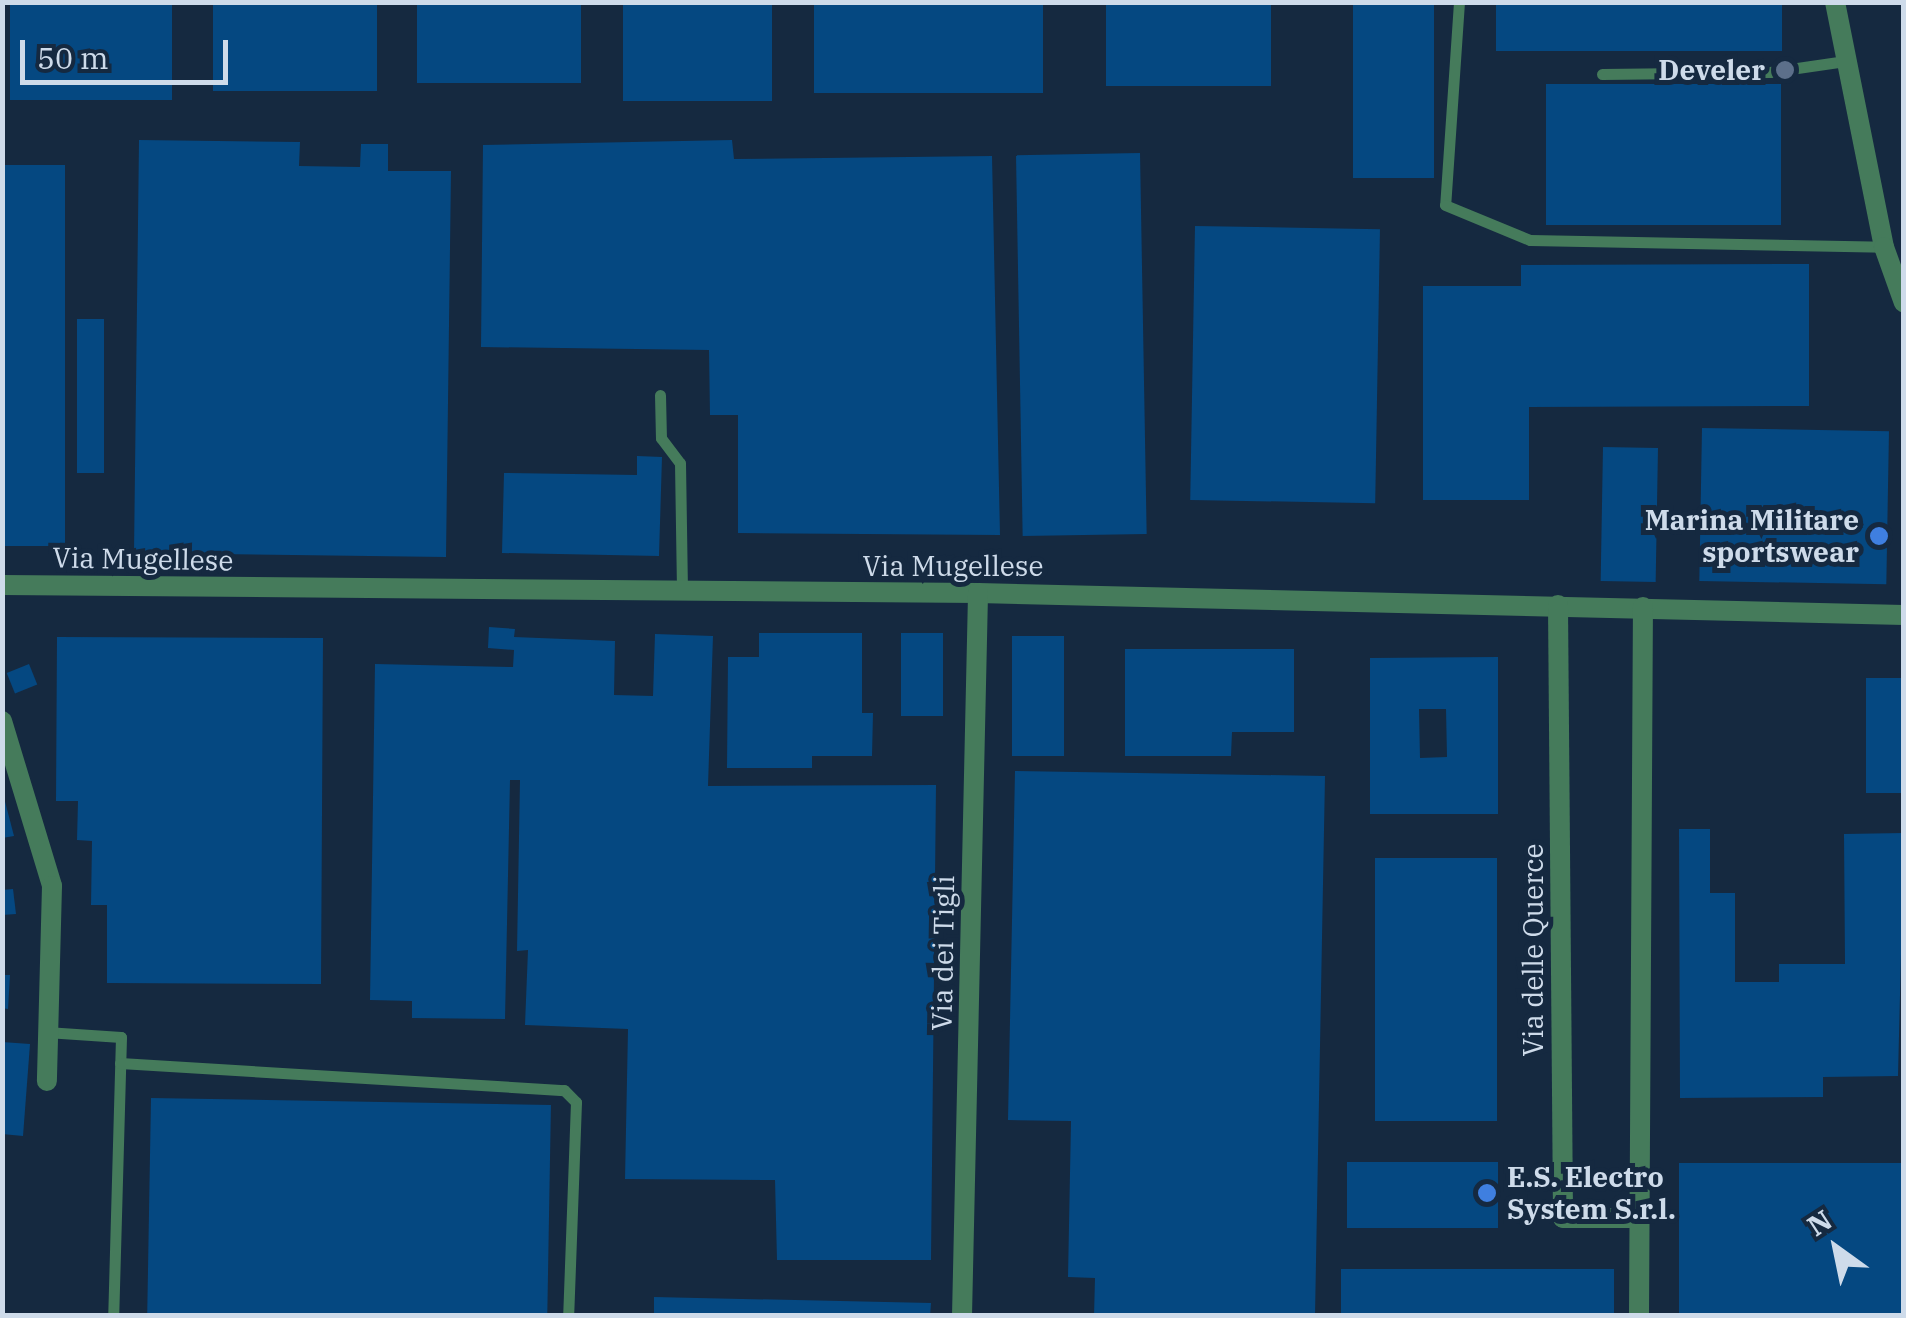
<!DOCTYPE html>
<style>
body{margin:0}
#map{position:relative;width:1906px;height:1318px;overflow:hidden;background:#152940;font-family:"IBM Plex Serif",serif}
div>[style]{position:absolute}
.building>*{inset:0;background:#054881;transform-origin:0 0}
.service>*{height:11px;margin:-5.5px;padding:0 5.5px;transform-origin:5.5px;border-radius:5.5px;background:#457b5b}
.minor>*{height:20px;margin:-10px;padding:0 10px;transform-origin:10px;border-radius:10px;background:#457b5b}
.tertiary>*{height:20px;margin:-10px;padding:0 10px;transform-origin:10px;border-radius:10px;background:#457b5b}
.dots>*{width:28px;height:28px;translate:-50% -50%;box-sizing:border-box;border:5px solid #152940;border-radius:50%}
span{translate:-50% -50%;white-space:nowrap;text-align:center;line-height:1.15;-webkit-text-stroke:10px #152940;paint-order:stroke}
.poi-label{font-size:28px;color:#cedbea;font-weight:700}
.right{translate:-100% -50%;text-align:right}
.left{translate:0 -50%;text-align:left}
.street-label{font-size:28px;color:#cedbea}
.frame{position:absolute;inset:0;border:5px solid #cedbea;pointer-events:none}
.north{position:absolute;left:1786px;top:1198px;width:100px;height:100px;-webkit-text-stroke:8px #152940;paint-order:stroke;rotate:327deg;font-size:28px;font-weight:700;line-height:40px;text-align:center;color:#cedbea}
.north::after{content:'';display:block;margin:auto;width:35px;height:45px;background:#cedbea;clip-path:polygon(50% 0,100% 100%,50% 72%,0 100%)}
.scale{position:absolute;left:20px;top:40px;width:208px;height:45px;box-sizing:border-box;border:5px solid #cedbea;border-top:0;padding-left:12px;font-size:30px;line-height:35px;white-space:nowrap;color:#cedbea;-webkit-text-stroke:8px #152940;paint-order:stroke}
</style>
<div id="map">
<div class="building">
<i style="left:10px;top:2px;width:162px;height:98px"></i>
<i style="left:213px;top:2px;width:164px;height:89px"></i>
<i style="left:417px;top:2px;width:164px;height:81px"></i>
<i style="left:623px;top:2px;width:149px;height:99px"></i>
<i style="left:814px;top:2px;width:229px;height:91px"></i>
<i style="left:1106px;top:2px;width:165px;height:84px"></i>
<i style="left:1353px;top:2px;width:81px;height:176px"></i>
<i style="left:1496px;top:2px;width:286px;height:49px"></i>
<i style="left:1781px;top:84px;width:141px;height:235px;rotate:90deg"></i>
<i style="clip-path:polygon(139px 140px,300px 142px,299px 166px,360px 167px,361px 144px,388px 144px,388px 171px,451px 171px,446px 557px,134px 553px)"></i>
<i style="clip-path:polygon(732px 140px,734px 159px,992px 156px,1000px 535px,738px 533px,738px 415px,710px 415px,709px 350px,481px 347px,483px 145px)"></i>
<i style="left:1140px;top:153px;width:381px;height:124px;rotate:89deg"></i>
<i style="left:2px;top:165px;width:63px;height:381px"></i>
<i style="left:1195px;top:226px;width:185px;height:274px;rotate:1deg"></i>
<i style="clip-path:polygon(1809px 264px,1809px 406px,1529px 407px,1529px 500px,1423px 500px,1423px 286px,1521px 286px,1521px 265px)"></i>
<i style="left:77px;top:319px;width:27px;height:154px"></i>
<i style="left:1702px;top:428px;width:187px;height:153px;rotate:1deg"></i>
<i style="left:1603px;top:447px;width:55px;height:134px;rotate:1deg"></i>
<i style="clip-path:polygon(637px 456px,662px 457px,659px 556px,502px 553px,504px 473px,637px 475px)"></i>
<i style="clip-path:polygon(489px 627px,515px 629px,514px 637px,615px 641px,614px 695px,653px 696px,655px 634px,713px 636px,708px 786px,936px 785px,931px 1260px,777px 1260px,775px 1180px,625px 1179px,628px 1029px,525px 1025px,528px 950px,517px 951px,520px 780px,510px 780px,505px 1019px,412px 1018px,412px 1001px,370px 1000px,375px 664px,513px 667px,514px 650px,488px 648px)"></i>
<i style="clip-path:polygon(759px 633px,862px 633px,862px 713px,873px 713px,872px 756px,812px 756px,812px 768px,727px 768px,728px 657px,759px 657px)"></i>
<i style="left:901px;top:633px;width:42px;height:83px"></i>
<i style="left:1012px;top:636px;width:52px;height:120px"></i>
<i style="clip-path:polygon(57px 637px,323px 638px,321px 984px,107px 983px,107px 905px,91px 905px,92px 841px,77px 840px,78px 801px,56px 801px)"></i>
<i style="clip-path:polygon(1125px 649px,1294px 649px,1294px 732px,1232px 732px,1231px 756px,1125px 756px)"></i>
<i style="clip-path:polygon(evenodd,1498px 657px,1498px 814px,1370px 814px,1370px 658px,1498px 657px,1419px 709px,1446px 709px,1447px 757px,1420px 758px,1419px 709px)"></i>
<i style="left:29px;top:664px;width:22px;height:24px;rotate:68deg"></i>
<i style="left:1866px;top:678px;width:38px;height:115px"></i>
<i style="clip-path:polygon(1015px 771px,1325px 776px,1315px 1316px,1094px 1316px,1095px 1278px,1068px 1277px,1071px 1121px,1008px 1120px)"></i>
<i style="clip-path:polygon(2px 790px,14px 836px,2px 838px)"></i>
<i style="clip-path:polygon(1679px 829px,1710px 829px,1710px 893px,1735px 893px,1735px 982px,1779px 982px,1779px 964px,1845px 964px,1844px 834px,1904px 833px,1898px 1076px,1823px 1077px,1823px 1097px,1680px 1098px)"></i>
<i style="left:1375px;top:858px;width:122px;height:263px"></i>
<i style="clip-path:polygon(13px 889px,16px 914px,2px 915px,2px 890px)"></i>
<i style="clip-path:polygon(2px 975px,10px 975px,8px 1009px,2px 1008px)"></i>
<i style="clip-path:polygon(2px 1042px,30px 1044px,23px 1136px,2px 1134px)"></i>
<i style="left:151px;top:1098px;width:400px;height:218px;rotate:1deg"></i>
<i style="left:1498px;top:1162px;width:66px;height:151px;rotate:90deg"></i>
<i style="left:1904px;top:1163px;width:153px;height:225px;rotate:90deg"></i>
<i style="left:1341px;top:1269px;width:273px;height:47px"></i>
<i style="clip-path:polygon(654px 1297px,931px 1303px,930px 1316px,654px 1316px)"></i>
</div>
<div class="service">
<i style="left:1459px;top:2px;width:203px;rotate:93.9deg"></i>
<i style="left:1445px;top:205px;width:92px;rotate:22.4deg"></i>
<i style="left:1530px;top:240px;width:354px;rotate:1.1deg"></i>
<i style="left:1602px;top:74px;width:168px;rotate:-0.7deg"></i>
<i style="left:1770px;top:72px;width:76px;rotate:-8.3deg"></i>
<i style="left:660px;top:395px;width:43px;rotate:88.7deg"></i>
<i style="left:661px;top:438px;width:31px;rotate:53deg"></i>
<i style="left:680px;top:463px;width:130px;rotate:89.1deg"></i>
<i style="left:46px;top:1032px;width:75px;rotate:3.8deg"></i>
<i style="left:121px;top:1037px;width:279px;rotate:91.6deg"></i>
<i style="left:120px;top:1063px;width:445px;rotate:3.5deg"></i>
<i style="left:564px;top:1090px;width:17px;rotate:45deg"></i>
<i style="left:576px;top:1102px;width:214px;rotate:92.1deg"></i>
</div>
<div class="minor">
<i style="left:2px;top:585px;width:976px;rotate:0.47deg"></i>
<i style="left:978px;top:593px;width:926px;rotate:1.36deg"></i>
<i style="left:1558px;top:605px;width:613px;rotate:89.53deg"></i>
<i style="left:1563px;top:1218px;width:76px"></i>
<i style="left:2px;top:721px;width:172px;rotate:73.1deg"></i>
<i style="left:52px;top:886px;width:195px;rotate:91.5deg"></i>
<i style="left:962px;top:1316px;width:723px;rotate:-88.73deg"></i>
<i style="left:1639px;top:1316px;width:709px;rotate:-89.68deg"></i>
</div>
<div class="tertiary">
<i style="left:1835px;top:2px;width:250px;rotate:78.7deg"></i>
<i style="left:1884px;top:247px;width:59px;rotate:70.3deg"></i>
</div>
<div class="dots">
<i style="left:1785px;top:70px;background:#5c6f8a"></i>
<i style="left:1879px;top:536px;background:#3f7fe0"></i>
<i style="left:1487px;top:1193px;background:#3f7fe0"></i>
</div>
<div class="poi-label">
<span class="right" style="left:1765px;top:70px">Develer</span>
<span class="right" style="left:1859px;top:536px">Marina Militare<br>sportswear</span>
<span class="left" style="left:1507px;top:1193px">E.S. Electro<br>System S.r.l.</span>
</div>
<div class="street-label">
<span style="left:143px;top:559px;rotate:1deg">Via Mugellese</span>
<span style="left:953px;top:566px">Via Mugellese</span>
<span style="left:1533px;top:950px;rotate:-90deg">Via delle Querce</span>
<span style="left:943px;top:953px;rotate:-89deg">Via dei Tigli</span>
</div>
<div class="frame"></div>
<div class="north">N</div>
<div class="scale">50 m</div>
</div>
